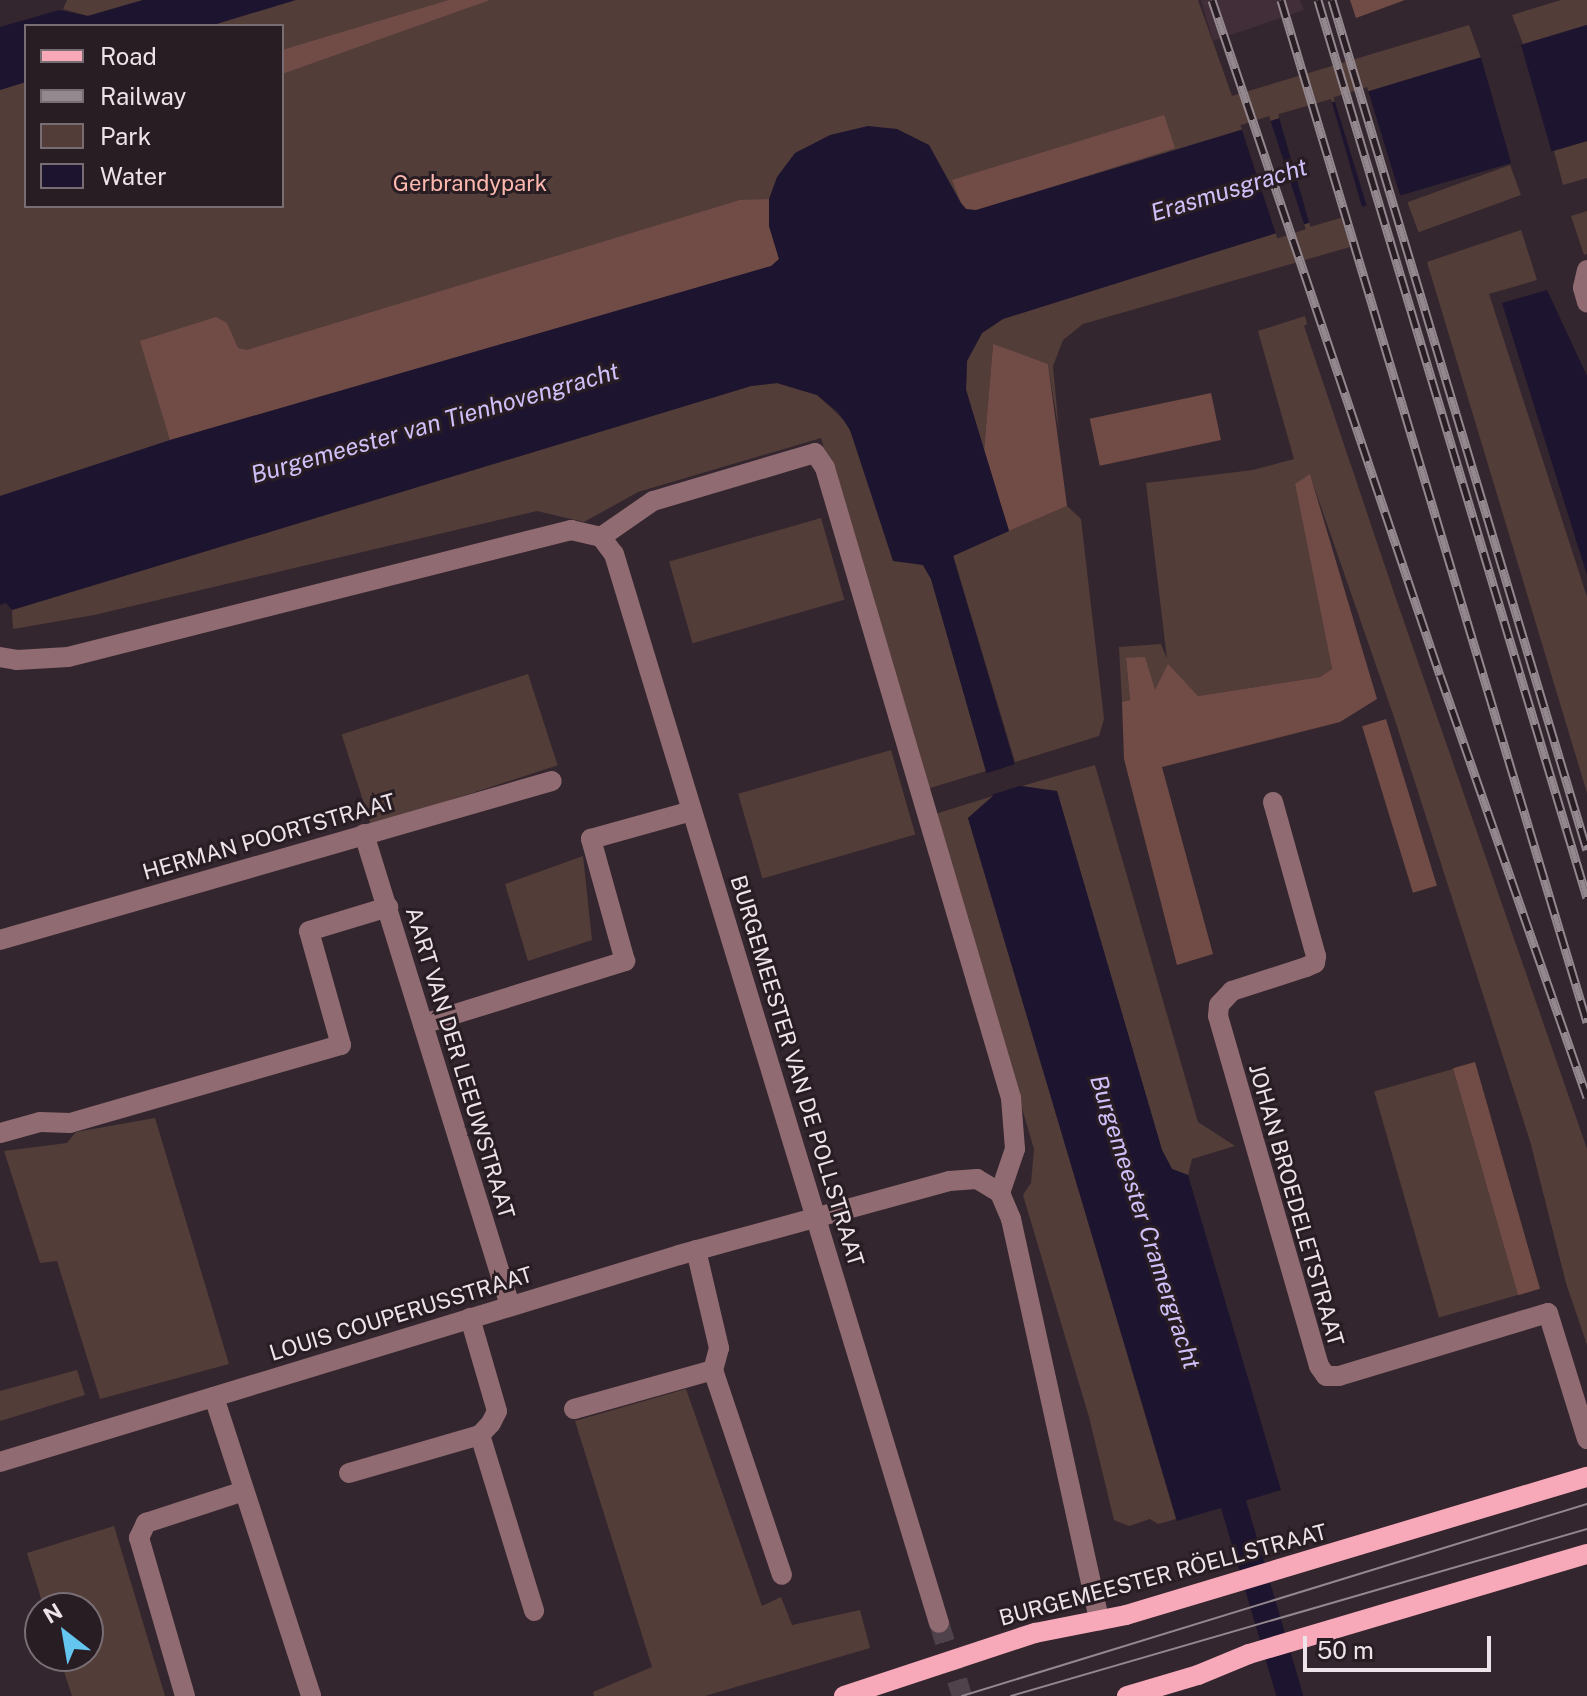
<!DOCTYPE html>
<meta charset="utf-8">
<style>
body{margin:0}
#map{position:relative;width:1587px;height:1696px;overflow:hidden;background:#34262e;font-family:"Public Sans",sans-serif}
div>[style]{position:absolute}
.built>*{inset:0;background:#412e39}
.green>*{inset:0;background:#533d39;transform-origin:0 0}
.forest>*{inset:0;background:#714c46;transform-origin:0 0}
.water>*{inset:0;background:#1d142f}
.pier>*{inset:0;background:#34262e;transform-origin:0 0}
.canal>*{height:26px;margin:-13px;padding:0 13px;transform-origin:13px;border-radius:13px;background:#1d142f}
.minor-tunnel>*{height:20px;margin-top:-10px;transform-origin:0;background:repeating-linear-gradient(90deg,#50424a 0 20px,transparent 0 30px)}
.minor>*{height:20px;margin:-10px;padding:0 10px;transform-origin:10px;border-radius:10px;background:#916b72}
.major>*{height:20px;margin:-10px;padding:0 10px;transform-origin:10px;border-radius:10px;background:#f8a9b9}
.tram>*{height:2px;margin:-1px;padding:0 1px;transform-origin:1px;border-radius:1px;background:#94888f}
.rail>*{height:9px;margin-top:-4.5px;transform-origin:0;background:repeating-linear-gradient(90deg,#291d24 0 18px,#94888f 0 36px);box-sizing:border-box;border-block:2px solid #94888f}
span{translate:-50% -50%;white-space:nowrap;text-align:center;line-height:1.15;-webkit-text-stroke:6px #291d24;paint-order:stroke}
.park-label{font-size:22px;color:#fdb9ae}
.street-label{font-size:22px;color:#ede4e9}
.water-label{font-size:24px;color:#d0c0fa;font-style:italic}
.legend{position:absolute;left:24px;top:24px;width:260px;height:184px;box-sizing:border-box;background:#291d24;border:2px solid #776d73;margin:0;padding:10px 14px;list-style:none;font-size:24px;color:#ede4e9}
.legend li{display:flex;align-items:center;gap:16px;height:40px}
.legend b{width:40px;border:2px solid #776d73}
.north{position:absolute;left:24px;top:1592px;width:80px;height:80px;box-sizing:border-box;background:#291d24;border:2px solid #776d73;border-radius:50%;rotate:329deg;font-size:22px;font-weight:700;line-height:32px;text-align:center;color:#ede4e9}
.north::after{content:'';display:block;margin:auto;width:28px;height:36px;background:#64c5ee;clip-path:polygon(50% 0,100% 100%,50% 72%,0 100%)}
.scale{position:absolute;left:1303px;top:1636px;width:188px;height:36px;box-sizing:border-box;border:4px solid #ede4e9;border-top:0;padding-left:10px;font-size:24px;line-height:28px;white-space:nowrap;color:#ede4e9;-webkit-text-stroke:6px #291d24;paint-order:stroke}
</style>
<div id="map">
<div class="built">
<i style="clip-path:polygon(1201px 0,1300px 0,1304px 10px,1213px 41px)"></i>
</div>
<div class="green">
<i style="clip-path:polygon(67px 0,143px 0,88px 16px,63px 9px)"></i>
<i style="clip-path:polygon(250px 0,1198px 0,1232px 96px,1469px 25px,1481px 58px,0 513px,0 78px,26px 70px,26px 206px,282px 206px,282px 26px,167px 26px)"></i>
<i style="clip-path:polygon(1561px 0,1587px 0,1587px 25px,1523px 44px,1512px 15px)"></i>
<i style="clip-path:polygon(1587px 141px,1587px 178px,1563px 185px,1554px 151px)"></i>
<i style="left:1510px;top:165px;width:32px;height:109px;rotate:70deg"></i>
<i style="clip-path:polygon(1587px 211px,1587px 254px,1584px 255px,1571px 216px)"></i>
<i style="clip-path:polygon(1340px 213px,1350px 247px,1083px 324px,1063px 340px,1053px 366px,1059px 432px,1048px 364px,993px 345px,984px 451px,966px 389px,967px 361px,982px 333px,1002px 319px)"></i>
<i style="clip-path:polygon(1521px 230px,1537px 280px,1489px 294px,1587px 597px,1587px 793px,1427px 262px)"></i>
<i style="clip-path:polygon(1305px 316px,1307px 324px,1304px 326px,1393px 590px,1587px 1149px,1587px 1345px,1566px 1283px,1530px 1141px,1395px 720px,1310px 475px,1295px 484px,1332px 669px,1320px 677px,1198px 696px,1168px 665px,1156px 691px,1126px 658px,1130px 700px,1122px 702px,1119px 647px,1161px 644px,1167px 659px,1146px 483px,1253px 470px,1294px 459px,1258px 331px)"></i>
<i style="clip-path:polygon(777px 383px,817px 395px,846px 422px,912px 562px,923px 565px,931px 579px,986px 771px,927px 789px,821px 438px,638px 492px,584px 522px,537px 511px,94px 615px,13px 629px,12px 610px,751px 386px)"></i>
<i style="clip-path:polygon(1067px 506px,1081px 519px,1104px 719px,1099px 736px,1015px 762px,953px 555px)"></i>
<i style="left:821px;top:518px;width:85px;height:158px;rotate:74deg"></i>
<i style="left:528px;top:674px;width:96px;height:196px;rotate:72deg"></i>
<i style="left:891px;top:750px;width:88px;height:159px;rotate:74deg"></i>
<i style="clip-path:polygon(1095px 765px,1198px 1122px,1235px 1146px,1192px 1159px,1188px 1175px,1172px 1169px,1162px 1150px,1057px 792px,1022px 786px)"></i>
<i style="clip-path:polygon(993px 796px,968px 818px,1176px 1519px,1158px 1524px,1150px 1519px,1129px 1526px,1114px 1520px,1089px 1417px,1023px 1195px,1031px 1183px,1034px 1149px,935px 814px)"></i>
<i style="clip-path:polygon(583px 856px,592px 940px,528px 961px,505px 884px)"></i>
<i style="left:1453px;top:1069px;width:235px;height:82px;rotate:74deg"></i>
<i style="clip-path:polygon(155px 1118px,229px 1364px,100px 1399px,57px 1261px,40px 1263px,4px 1151px,67px 1143px,76px 1132px)"></i>
<i style="clip-path:polygon(77px 1370px,85px 1395px,0 1421px,0 1391px)"></i>
<i style="clip-path:polygon(686px 1389px,762px 1606px,781px 1597px,792px 1625px,860px 1610px,870px 1648px,705px 1696px,594px 1696px,593px 1692px,652px 1667px,575px 1421px)"></i>
<i style="clip-path:polygon(114px 1526px,165px 1696px,72px 1696px,59px 1656px,88px 1656px,88px 1608px,44px 1608px,27px 1553px)"></i>
</div>
<div class="forest">
<i style="clip-path:polygon(449px 0,490px 0,282px 74px,282px 50px)"></i>
<i style="clip-path:polygon(1350px 0,1405px 0,1356px 18px)"></i>
<i style="clip-path:polygon(1164px 115px,1175px 148px,976px 211px,966px 209px,961px 203px,952px 180px)"></i>
<i style="clip-path:polygon(769px 199px,769px 226px,779px 259px,772px 266px,170px 440px,140px 341px,216px 317px,227px 323px,238px 348px,247px 350px,740px 200px)"></i>
<i style="clip-path:polygon(993px 344px,1048px 364px,1067px 506px,1009px 531px,984px 451px)"></i>
<i style="left:1211px;top:393px;width:48px;height:124px;rotate:78deg"></i>
<i style="clip-path:polygon(1310px 474px,1377px 699px,1340px 722px,1162px 767px,1213px 954px,1177px 965px,1124px 759px,1122px 702px,1130px 700px,1126px 658px,1145px 657px,1155px 690px,1168px 664px,1198px 696px,1320px 677px,1332px 669px,1295px 484px)"></i>
<i style="left:1386px;top:719px;width:174px;height:25px;rotate:73deg"></i>
<i style="left:1475px;top:1062px;width:236px;height:23px;rotate:74deg"></i>
</div>
<div class="water">
<i style="clip-path:polygon(143px 0,296px 0,210px 26px,26px 26px,26px 82px,0 90px,0 27px,59px 10px,88px 16px)"></i>
<i style="clip-path:polygon(1587px 25px,1587px 141px,1340px 213px,1003px 319px,982px 333px,967px 361px,966px 390px,1009px 531px,953px 556px,1021px 786px,1057px 791px,1162px 1150px,1172px 1169px,1188px 1175px,1281px 1490px,1177px 1521px,968px 818px,993px 796px,931px 579px,923px 565px,893px 561px,850px 430px,838px 412px,817px 395px,777px 383px,751px 386px,12px 610px,6px 603px,0 605px,0 496px,170px 440px,771px 266px,779px 259px,769px 226px,769px 199px,777px 177px,795px 153px,830px 135px,868px 126px,897px 129px,929px 145px,961px 203px,966px 209px,976px 210px)"></i>
<i style="clip-path:polygon(1547px 290px,1587px 376px,1587px 575px,1502px 303px)"></i>
</div>
<div class="pier">
<i style="left:1521px;top:45px;width:111px;height:42px;rotate:74deg"></i>
<i style="left:1367px;top:87px;width:119px;height:35px;rotate:73deg"></i>
<i style="left:1331px;top:99px;width:117px;height:55px;rotate:74deg"></i>
<i style="left:1269px;top:116px;width:119px;height:30px;rotate:72deg"></i>
<i style="clip-path:polygon(1019px 763px,1025px 782px,1029px 783px,991px 795px,984px 774px)"></i>
</div>
<div class="canal">
<i style="left:1224px;top:1472px;width:234px;rotate:73.6deg"></i>
</div>
<div class="minor-tunnel">
<i style="left:939px;top:1623px;width:77px;rotate:72.5deg"></i>
</div>
<div class="minor">
<i style="left:1587px;top:270px;width:18px;rotate:103deg"></i>
<i style="left:1583px;top:288px;width:15px;rotate:74deg"></i>
<i style="left:601px;top:537px;width:21px;rotate:53deg"></i>
<i style="left:614px;top:554px;width:1117px;rotate:73.09deg"></i>
<i style="left:601px;top:537px;width:63px;rotate:-34.7deg"></i>
<i style="left:653px;top:501px;width:169px;rotate:-16.5deg"></i>
<i style="left:815px;top:453px;width:18px;rotate:56deg"></i>
<i style="left:825px;top:468px;width:657px;rotate:73.55deg"></i>
<i style="left:1011px;top:1098px;width:51px;rotate:85.5deg"></i>
<i style="left:1015px;top:1149px;width:46px;rotate:108.8deg"></i>
<i style="left:0;top:657px;width:17px;rotate:10deg"></i>
<i style="left:17px;top:660px;width:51px;rotate:-3.4deg"></i>
<i style="left:68px;top:657px;width:519px;rotate:-14.17deg"></i>
<i style="left:571px;top:530px;width:31px;rotate:13deg"></i>
<i style="left:1273px;top:802px;width:160px;rotate:74.4deg"></i>
<i style="left:1316px;top:956px;width:7px;rotate:98deg"></i>
<i style="left:1315px;top:963px;width:10px;rotate:156deg"></i>
<i style="left:1306px;top:967px;width:78px;rotate:162deg"></i>
<i style="left:1232px;top:991px;width:19px;rotate:133deg"></i>
<i style="left:1219px;top:1005px;width:11px;rotate:95deg"></i>
<i style="left:1218px;top:1016px;width:364px;rotate:73.9deg"></i>
<i style="left:1319px;top:1366px;width:12px;rotate:55deg"></i>
<i style="left:1326px;top:1376px;width:13px"></i>
<i style="left:1339px;top:1376px;width:218px;rotate:-16.8deg"></i>
<i style="left:1548px;top:1313px;width:132px;rotate:72.8deg"></i>
<i style="left:364px;top:834px;width:494px;rotate:72.8deg"></i>
<i style="left:0;top:940px;width:574px;rotate:-16.07deg"></i>
<i style="left:423px;top:1024px;width:212px;rotate:-17.3deg"></i>
<i style="left:625px;top:961px;width:127px;rotate:-105.6deg"></i>
<i style="left:591px;top:839px;width:104px;rotate:-15.6deg"></i>
<i style="left:0;top:1133px;width:41px;rotate:-15.4deg"></i>
<i style="left:40px;top:1122px;width:30px;rotate:2deg"></i>
<i style="left:70px;top:1123px;width:282px;rotate:-16.1deg"></i>
<i style="left:341px;top:1045px;width:118px;rotate:-105.7deg"></i>
<i style="left:309px;top:931px;width:83px;rotate:-16.9deg"></i>
<i style="left:696px;top:1250px;width:101px;rotate:76.8deg"></i>
<i style="left:719px;top:1348px;width:23px;rotate:105deg"></i>
<i style="left:713px;top:1370px;width:216px;rotate:71.4deg"></i>
<i style="left:214px;top:1397px;width:314px;rotate:72deg"></i>
<i style="left:574px;top:1409px;width:144px;rotate:-15.7deg"></i>
<i style="left:480px;top:1435px;width:184px;rotate:72.9deg"></i>
<i style="left:0;top:1462px;width:710px;rotate:-16.95deg"></i>
<i style="left:679px;top:1255px;width:280px;rotate:-15.3deg"></i>
<i style="left:949px;top:1181px;width:28px;rotate:-4deg"></i>
<i style="left:977px;top:1179px;width:27px;rotate:31deg"></i>
<i style="left:1000px;top:1193px;width:28px;rotate:67deg"></i>
<i style="left:1011px;top:1219px;width:411px;rotate:77.6deg"></i>
<i style="left:349px;top:1473px;width:136px;rotate:-16.2deg"></i>
<i style="left:480px;top:1435px;width:16px;rotate:-47deg"></i>
<i style="left:491px;top:1423px;width:13px;rotate:-63deg"></i>
<i style="left:497px;top:1411px;width:97px;rotate:-106.2deg"></i>
<i style="left:185px;top:1696px;width:165px;rotate:-106.2deg"></i>
<i style="left:139px;top:1538px;width:17px;rotate:-65deg"></i>
<i style="left:146px;top:1523px;width:103px;rotate:-18.1deg"></i>
</div>
<div class="major">
<i style="left:844px;top:1696px;width:201px;rotate:-18.3deg"></i>
<i style="left:1035px;top:1633px;width:93px;rotate:-11.2deg"></i>
<i style="left:1126px;top:1615px;width:481px;rotate:-16.7deg"></i>
<i style="left:1127px;top:1696px;width:74px;rotate:-16.5deg"></i>
<i style="left:1198px;top:1675px;width:55px;rotate:-22.4deg"></i>
<i style="left:1249px;top:1654px;width:352px;rotate:-16.5deg"></i>
</div>
<div class="tram">
<i style="left:962px;top:1696px;width:654px;rotate:-17.08deg"></i>
<i style="left:1011px;top:1696px;width:600px;rotate:-16.17deg"></i>
</div>
<div class="rail">
<i style="left:1212px;top:0;width:712px;rotate:71.34deg"></i>
<i style="left:1440px;top:675px;width:447px;rotate:70.8deg"></i>
<i style="left:1281px;top:0;width:1067px;rotate:73.33deg"></i>
<i style="left:1318px;top:0;width:937px;rotate:73.32deg"></i>
<i style="left:1332px;top:0;width:887px;rotate:73.3deg"></i>
</div>
<div class="park-label">
<span style="left:470px;top:184px">Gerbrandypark</span>
</div>
<div class="street-label">
<span style="left:269px;top:837px;rotate:-16deg">HERMAN POORTSTRAAT</span>
<span style="left:460px;top:1063px;rotate:73deg">AART VAN DER LEEUWSTRAAT</span>
<span style="left:797px;top:1071px;rotate:73deg">BURGEMEESTER VAN DE POLLSTRAAT</span>
<span style="left:1296px;top:1205px;rotate:74deg">JOHAN BROEDELETSTRAAT</span>
<span style="left:401px;top:1314px;rotate:-17deg">LOUIS COUPERUSSTRAAT</span>
<span style="left:1163px;top:1575px;rotate:-15deg">BURGEMEESTER RÖELLSTRAAT</span>
</div>
<div class="water-label">
<span style="left:1229px;top:190px;rotate:-17deg">Erasmusgracht</span>
<span style="left:435px;top:423px;rotate:-16deg">Burgemeester van Tienhovengracht</span>
<span style="left:1145px;top:1222px;rotate:72deg">Burgemeester Cramergracht</span>
</div>
<ul class="legend">
<li><b style="height:10px;background:#f8a9b9"></b>Road</li>
<li><b style="height:10px;background:#94888f"></b>Railway</li>
<li><b style="height:22px;background:#533d39"></b>Park</li>
<li><b style="height:22px;background:#1d142f"></b>Water</li>
</ul>
<div class="north">N</div>
<div class="scale">50 m</div>
</div>
